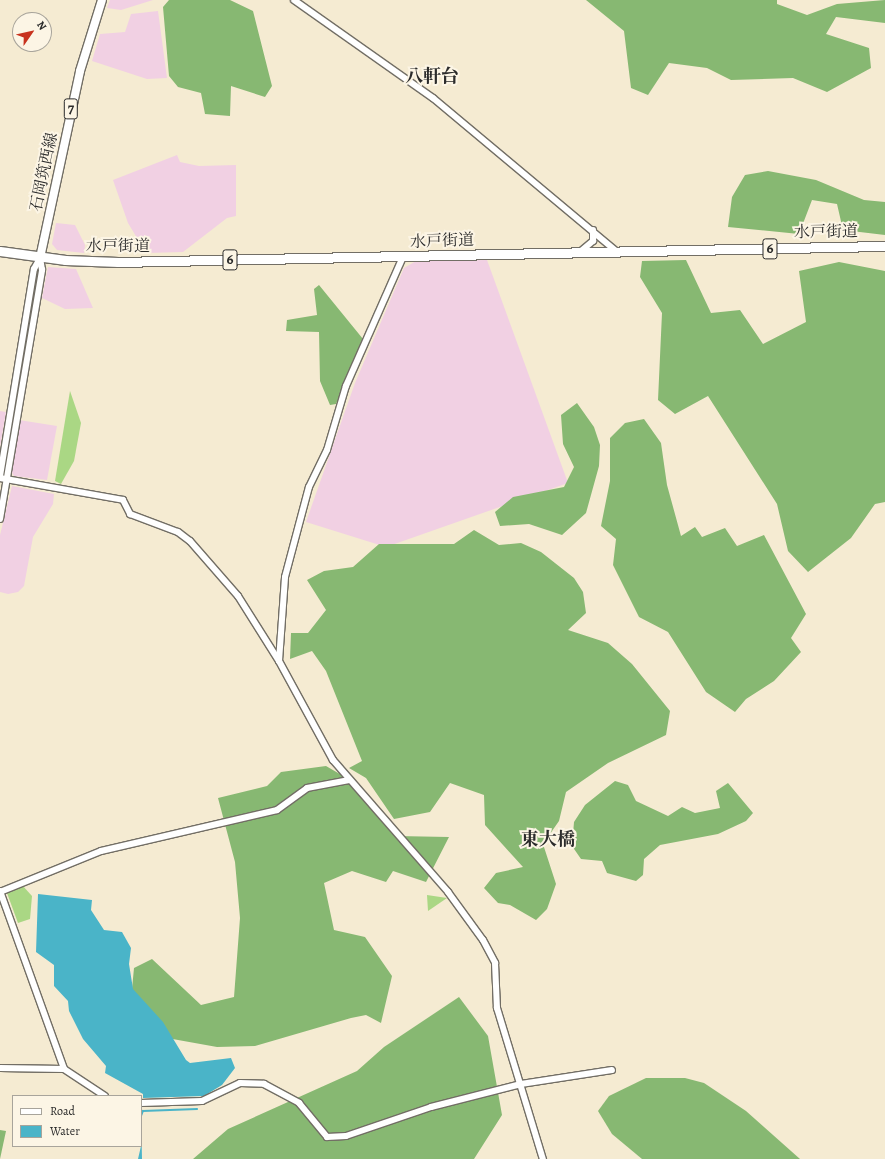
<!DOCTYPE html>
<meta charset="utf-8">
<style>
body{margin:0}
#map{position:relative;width:885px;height:1159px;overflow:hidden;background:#f5ebd2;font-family:Alegreya,"Noto Serif JP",serif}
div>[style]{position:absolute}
.built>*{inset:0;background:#f1d0e3}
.green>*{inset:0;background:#aad784}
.forest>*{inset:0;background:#87b872}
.water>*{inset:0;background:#4ab4c8}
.stream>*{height:1.5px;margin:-0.75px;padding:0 0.75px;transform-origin:0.75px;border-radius:0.75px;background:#4ab4c8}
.roads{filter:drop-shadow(1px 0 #726e65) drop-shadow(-1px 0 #726e65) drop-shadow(0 1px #726e65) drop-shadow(0 -1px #726e65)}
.minor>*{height:6px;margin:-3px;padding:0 3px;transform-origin:3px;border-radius:3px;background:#fff}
.major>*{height:8px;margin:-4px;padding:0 4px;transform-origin:4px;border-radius:4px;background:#fff}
.highway>*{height:9px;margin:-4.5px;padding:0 4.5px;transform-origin:4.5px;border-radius:4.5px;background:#fff}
span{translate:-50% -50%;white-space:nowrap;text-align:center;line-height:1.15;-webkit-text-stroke:4px #fcf5e5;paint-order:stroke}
.shield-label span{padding:1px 3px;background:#fcf5e5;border:1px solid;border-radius:3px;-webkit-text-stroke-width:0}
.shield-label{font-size:15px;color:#2b2b2b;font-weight:700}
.street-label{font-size:16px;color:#2b2b2b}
.quarter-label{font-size:18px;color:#2b2b2b;font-weight:700}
.legend{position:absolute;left:12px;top:1095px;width:130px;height:52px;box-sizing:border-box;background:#fcf5e5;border:1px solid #a8a49b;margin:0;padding:5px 7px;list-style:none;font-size:12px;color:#2b2b2b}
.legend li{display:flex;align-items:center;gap:8px;height:20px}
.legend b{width:20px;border:1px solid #a8a49b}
.north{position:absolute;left:12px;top:12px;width:40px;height:40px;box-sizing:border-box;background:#fcf5e5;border:1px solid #a8a49b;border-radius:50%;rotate:56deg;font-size:11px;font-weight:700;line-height:16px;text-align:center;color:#2b2b2b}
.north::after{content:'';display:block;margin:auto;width:14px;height:18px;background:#c8321e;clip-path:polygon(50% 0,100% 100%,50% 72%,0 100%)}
</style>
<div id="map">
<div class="built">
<i style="clip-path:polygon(110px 0,153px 0,121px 10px,107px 8px)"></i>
<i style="clip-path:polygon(158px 11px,167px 78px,147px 79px,92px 61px,100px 34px,125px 32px,131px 14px)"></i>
<i style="clip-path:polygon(177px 155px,180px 162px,199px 166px,236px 165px,236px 216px,227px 218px,183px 252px,146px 253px,128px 223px,113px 180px)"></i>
<i style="clip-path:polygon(56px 223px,75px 225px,85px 245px,84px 253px,57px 250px,52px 244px)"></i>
<i style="clip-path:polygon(487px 260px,568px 483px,386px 547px,306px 522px,355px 383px,404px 268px,416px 261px)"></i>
<i style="clip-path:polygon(48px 267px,76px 269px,93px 308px,65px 309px,42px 298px)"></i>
<i style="clip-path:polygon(0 411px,6px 412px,0 447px)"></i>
<i style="clip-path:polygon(19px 420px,57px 426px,47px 480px,14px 476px,11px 471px)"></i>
<i style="clip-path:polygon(12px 486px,54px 494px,53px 504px,33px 537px,24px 586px,18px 592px,8px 594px,0 592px,0 535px)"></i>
</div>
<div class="green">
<i style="clip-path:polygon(70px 391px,81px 423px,74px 461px,61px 484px,55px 481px)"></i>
<i style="clip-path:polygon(22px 885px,32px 896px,30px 919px,18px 923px,7px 893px)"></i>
<i style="clip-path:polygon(427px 895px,447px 898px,428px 911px)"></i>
</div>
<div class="forest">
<i style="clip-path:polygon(169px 0,230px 0,253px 11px,272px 86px,265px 97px,231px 86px,230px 116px,205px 114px,201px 93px,178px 87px,169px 76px,163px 7px)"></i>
<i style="clip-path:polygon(586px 0,777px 0,777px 4px,807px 15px,837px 4px,885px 0,885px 23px,836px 17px,826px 34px,869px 48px,871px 68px,827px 92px,793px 78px,731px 80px,707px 68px,669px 63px,648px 95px,631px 88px,624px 31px)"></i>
<i style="clip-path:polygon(768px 171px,816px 180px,864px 200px,885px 202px,885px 235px,843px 230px,837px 204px,812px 200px,799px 234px,728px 227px,732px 197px,745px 175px)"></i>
<i style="clip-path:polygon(686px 260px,711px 313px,740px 310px,763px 344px,806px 322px,799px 271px,839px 262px,885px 271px,885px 502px,875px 504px,851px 538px,808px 572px,788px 551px,777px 504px,708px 396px,675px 414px,658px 400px,662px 313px,640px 277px,642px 261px)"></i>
<i style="clip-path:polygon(319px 285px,363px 339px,336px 404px,330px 405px,320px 381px,319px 332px,286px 331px,287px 320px,317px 315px,314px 289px)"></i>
<i style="clip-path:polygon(577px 403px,594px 427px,600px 445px,599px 466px,586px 513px,562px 535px,529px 524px,500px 526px,495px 512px,513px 497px,564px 487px,574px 467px,563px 444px,561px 415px)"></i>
<i style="clip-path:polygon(644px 419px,661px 443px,667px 485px,681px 536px,695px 527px,702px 537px,725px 528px,737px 546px,764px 535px,806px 614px,791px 638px,801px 652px,774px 681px,746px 699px,735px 712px,706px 692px,668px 632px,639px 617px,613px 565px,616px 539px,601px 526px,610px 481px,610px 438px,625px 423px)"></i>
<i style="clip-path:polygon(474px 530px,499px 545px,521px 543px,541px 552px,574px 578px,583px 592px,586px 613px,568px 630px,608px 643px,632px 664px,670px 711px,666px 735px,608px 763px,566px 792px,559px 821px,543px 844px,556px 884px,547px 909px,536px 920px,510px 905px,498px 903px,484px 888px,496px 873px,523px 867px,485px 825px,484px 795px,450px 783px,430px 812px,394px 819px,366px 778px,349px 768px,362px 761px,326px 671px,312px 651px,290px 659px,291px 633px,308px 633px,326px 610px,307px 580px,324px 571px,353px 567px,379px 544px,454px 544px)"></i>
<i style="clip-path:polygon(326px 766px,357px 784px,396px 836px,449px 837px,426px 882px,393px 871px,386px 882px,352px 871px,324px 883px,334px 930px,365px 937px,392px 976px,381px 1023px,366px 1015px,351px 1018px,255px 1046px,217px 1047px,167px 1038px,132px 989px,134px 968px,152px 959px,201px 1005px,234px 997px,240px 918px,235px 862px,218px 798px,267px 786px,281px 772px)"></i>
<i style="clip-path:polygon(615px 781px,628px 785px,636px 801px,668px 816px,682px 807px,695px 813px,720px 808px,716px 791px,728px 783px,753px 813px,746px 821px,718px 834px,660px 845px,644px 859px,643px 875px,636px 881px,607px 873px,602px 861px,581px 859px,572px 846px,574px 822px,585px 805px)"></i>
<i style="clip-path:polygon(459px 997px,488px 1036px,502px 1115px,474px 1159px,193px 1159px,228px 1129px,357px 1071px,384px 1047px)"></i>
<i style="clip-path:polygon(646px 1078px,685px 1078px,704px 1083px,746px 1111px,800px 1159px,642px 1159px,612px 1134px,598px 1111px,609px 1096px)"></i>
<i style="clip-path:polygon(0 1130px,6px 1131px,0 1159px)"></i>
</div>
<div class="water">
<i style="clip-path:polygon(38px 894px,92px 900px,91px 910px,104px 930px,122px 932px,131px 948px,129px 964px,133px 989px,163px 1022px,186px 1060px,190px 1063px,231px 1058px,235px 1068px,222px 1085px,204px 1096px,143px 1098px,143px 1094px,105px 1073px,106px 1066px,83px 1039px,69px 1011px,68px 1001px,54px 986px,54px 965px,36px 952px)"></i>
<i style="clip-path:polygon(141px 1113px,142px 1159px,138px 1159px,141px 1146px)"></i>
</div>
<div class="stream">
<i style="left:141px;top:1116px;width:5px;rotate:-68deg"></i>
<i style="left:143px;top:1111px;width:54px;rotate:-2.1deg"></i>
</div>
<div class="roads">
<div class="minor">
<i style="left:294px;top:0;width:170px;rotate:35.2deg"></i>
<i style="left:433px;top:98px;width:237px;rotate:39.9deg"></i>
<i style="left:581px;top:251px;width:16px;rotate:-40deg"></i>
<i style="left:593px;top:241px;width:11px;rotate:-90deg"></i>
<i style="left:0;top:476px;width:210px;rotate:-80.7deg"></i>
<i style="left:34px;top:269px;width:13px;rotate:-61deg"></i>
<i style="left:0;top:478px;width:125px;rotate:10.1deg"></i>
<i style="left:123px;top:500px;width:16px;rotate:63deg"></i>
<i style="left:130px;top:514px;width:51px;rotate:20.6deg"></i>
<i style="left:178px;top:532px;width:15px;rotate:37deg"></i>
<i style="left:190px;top:541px;width:73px;rotate:48.9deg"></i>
<i style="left:238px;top:596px;width:77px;rotate:57.8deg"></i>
<i style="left:279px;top:661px;width:113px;rotate:61.4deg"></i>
<i style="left:333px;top:760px;width:175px;rotate:48.9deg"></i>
<i style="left:448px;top:892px;width:59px;rotate:53.9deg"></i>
<i style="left:483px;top:940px;width:26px;rotate:62deg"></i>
<i style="left:495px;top:963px;width:45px;rotate:87.5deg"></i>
<i style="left:497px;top:1008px;width:158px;rotate:73.1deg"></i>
<i style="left:0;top:519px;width:253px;rotate:-80.4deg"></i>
<i style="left:42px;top:270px;width:12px;rotate:-99deg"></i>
<i style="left:279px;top:661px;width:84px;rotate:-85.9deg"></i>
<i style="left:285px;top:577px;width:93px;rotate:-75.1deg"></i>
<i style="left:309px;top:487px;width:41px;rotate:-64.1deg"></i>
<i style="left:327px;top:450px;width:67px;rotate:-73.5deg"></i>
<i style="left:346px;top:386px;width:141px;rotate:-66.2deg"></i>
<i style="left:0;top:891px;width:189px;rotate:70.2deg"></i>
<i style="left:0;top:892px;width:109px;rotate:-22.1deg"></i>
<i style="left:101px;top:851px;width:181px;rotate:-13.1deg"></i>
<i style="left:277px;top:810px;width:37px;rotate:-36deg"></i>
<i style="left:307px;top:788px;width:43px;rotate:-10.8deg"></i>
<i style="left:0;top:1068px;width:64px;rotate:0.9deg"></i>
<i style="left:64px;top:1069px;width:49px;rotate:33.4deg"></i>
<i style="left:141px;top:1103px;width:61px;rotate:-1.9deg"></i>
<i style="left:202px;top:1101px;width:42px;rotate:-25.3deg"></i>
<i style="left:240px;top:1083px;width:24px;rotate:2deg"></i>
<i style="left:264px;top:1084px;width:40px;rotate:28deg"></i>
<i style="left:299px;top:1103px;width:44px;rotate:50.5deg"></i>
<i style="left:327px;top:1137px;width:19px;rotate:-3deg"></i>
<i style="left:346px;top:1136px;width:90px;rotate:-18.8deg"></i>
<i style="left:431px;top:1107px;width:93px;rotate:-14.3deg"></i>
<i style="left:521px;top:1084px;width:92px;rotate:-8.7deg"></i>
</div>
<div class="major">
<i style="left:40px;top:258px;width:191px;rotate:-77.9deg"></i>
<i style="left:80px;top:71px;width:74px;rotate:-72.8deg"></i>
</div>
<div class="highway">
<i style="left:0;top:251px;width:66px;rotate:7.9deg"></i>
<i style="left:65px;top:260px;width:53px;rotate:2.2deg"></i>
<i style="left:118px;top:262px;width:767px;rotate:-1.2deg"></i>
</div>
</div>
<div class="shield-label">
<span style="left:71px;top:109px">7</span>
<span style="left:770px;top:249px">6</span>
<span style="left:230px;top:260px">6</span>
</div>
<div class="street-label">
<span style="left:44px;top:172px;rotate:-78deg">石岡筑西線</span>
<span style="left:826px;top:232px;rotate:-1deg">水戸街道</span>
<span style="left:442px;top:241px;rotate:-2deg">水戸街道</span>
<span style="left:118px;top:246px">水戸街道</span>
</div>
<div class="quarter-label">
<span style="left:432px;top:76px">八軒台</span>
<span style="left:548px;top:839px">東大橋</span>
</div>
<ul class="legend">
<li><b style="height:5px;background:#fff"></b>Road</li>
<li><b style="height:11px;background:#4ab4c8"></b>Water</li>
</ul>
<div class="north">N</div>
</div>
